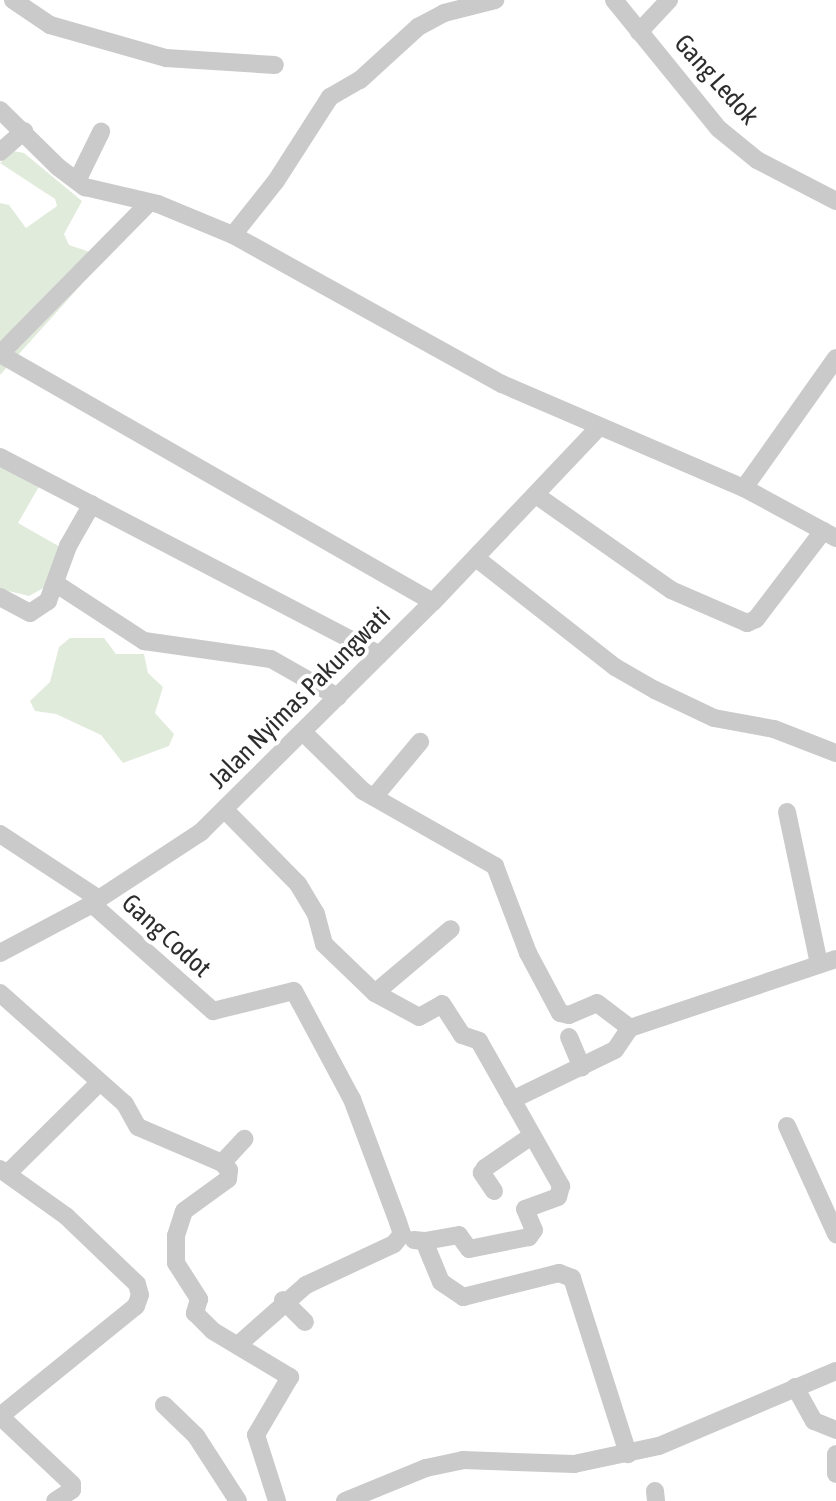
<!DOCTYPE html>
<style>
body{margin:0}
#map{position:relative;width:836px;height:1501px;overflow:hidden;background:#fff;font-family:"Asap Condensed",sans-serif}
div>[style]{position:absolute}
.green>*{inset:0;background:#e1ebdb}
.street>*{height:18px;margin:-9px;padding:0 9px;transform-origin:9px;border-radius:9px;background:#cacaca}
span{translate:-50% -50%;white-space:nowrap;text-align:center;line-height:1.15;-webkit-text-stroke:8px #fff;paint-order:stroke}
.street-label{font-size:26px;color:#2d2d2d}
</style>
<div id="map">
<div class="green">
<i style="clip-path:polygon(13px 151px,24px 153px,82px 201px,64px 234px,69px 245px,93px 253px,81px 285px,0 375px,0 203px,9px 205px,26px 228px,57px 206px,55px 199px,0 163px)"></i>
<i style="clip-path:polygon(0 463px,41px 483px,18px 523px,62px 548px,49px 585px,29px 596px,0 589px)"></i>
<i style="clip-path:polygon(70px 638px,104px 638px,116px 654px,144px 654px,148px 673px,163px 687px,155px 713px,174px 734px,169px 746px,123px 763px,101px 735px,56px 714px,35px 711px,30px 701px,50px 682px,59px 647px)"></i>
</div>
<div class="street">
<i style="left:13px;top:0;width:45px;rotate:34deg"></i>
<i style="left:50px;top:25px;width:121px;rotate:15.9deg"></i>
<i style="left:166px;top:58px;width:109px;rotate:3.7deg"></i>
<i style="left:614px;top:0;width:166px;rotate:50.9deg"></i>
<i style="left:719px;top:129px;width:49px;rotate:39.2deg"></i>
<i style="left:757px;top:160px;width:89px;rotate:27.4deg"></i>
<i style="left:639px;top:32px;width:44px;rotate:-46.8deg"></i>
<i style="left:0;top:110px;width:81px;rotate:44.5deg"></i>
<i style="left:58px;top:167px;width:34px;rotate:37deg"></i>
<i style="left:85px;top:187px;width:75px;rotate:13.1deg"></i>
<i style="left:158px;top:204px;width:81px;rotate:22.5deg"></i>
<i style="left:233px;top:235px;width:308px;rotate:29deg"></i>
<i style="left:502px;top:384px;width:263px;rotate:23.3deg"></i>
<i style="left:744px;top:488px;width:105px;rotate:28.5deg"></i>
<i style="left:0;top:152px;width:32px;rotate:-41deg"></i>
<i style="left:77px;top:181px;width:55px;rotate:-63.9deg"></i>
<i style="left:233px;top:235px;width:69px;rotate:-51.5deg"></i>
<i style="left:276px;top:181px;width:100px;rotate:-57.3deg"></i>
<i style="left:330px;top:97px;width:34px;rotate:-30deg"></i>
<i style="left:360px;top:80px;width:79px;rotate:-42.4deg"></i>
<i style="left:418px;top:27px;width:30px;rotate:-28deg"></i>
<i style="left:444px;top:13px;width:53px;rotate:-14.3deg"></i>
<i style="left:0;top:354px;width:499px;rotate:29.8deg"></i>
<i style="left:0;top:354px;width:212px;rotate:-45.4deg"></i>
<i style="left:0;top:457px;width:428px;rotate:27.5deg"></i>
<i style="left:744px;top:488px;width:159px;rotate:-54.7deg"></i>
<i style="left:536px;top:495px;width:165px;rotate:35.1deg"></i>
<i style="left:671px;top:590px;width:83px;rotate:23.5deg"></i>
<i style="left:747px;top:623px;width:10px;rotate:-24deg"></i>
<i style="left:756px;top:619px;width:111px;rotate:-52.7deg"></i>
<i style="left:476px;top:558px;width:177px;rotate:38.1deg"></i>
<i style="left:615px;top:667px;width:46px;rotate:29.9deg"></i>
<i style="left:655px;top:690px;width:65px;rotate:25.4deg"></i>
<i style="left:714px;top:718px;width:61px;rotate:10.4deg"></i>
<i style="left:774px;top:729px;width:66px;rotate:21.2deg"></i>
<i style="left:58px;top:585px;width:103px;rotate:33.1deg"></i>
<i style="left:144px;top:641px;width:128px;rotate:8.1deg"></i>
<i style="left:271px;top:659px;width:77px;rotate:29.6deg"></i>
<i style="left:0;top:597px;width:34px;rotate:28deg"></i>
<i style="left:30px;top:613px;width:22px;rotate:-34deg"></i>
<i style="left:48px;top:601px;width:59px;rotate:-70deg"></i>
<i style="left:68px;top:546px;width:48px;rotate:-60.3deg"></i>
<i style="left:303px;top:732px;width:84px;rotate:44.5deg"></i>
<i style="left:363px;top:791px;width:152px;rotate:29.6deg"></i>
<i style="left:495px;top:866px;width:93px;rotate:69.2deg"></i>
<i style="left:528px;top:953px;width:68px;rotate:61.9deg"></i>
<i style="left:560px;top:1013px;width:9px;rotate:13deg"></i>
<i style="left:569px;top:1015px;width:30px;rotate:-23deg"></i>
<i style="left:597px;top:1003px;width:41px;rotate:37.1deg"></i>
<i style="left:630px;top:1028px;width:217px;rotate:-18.5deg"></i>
<i style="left:374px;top:797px;width:72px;rotate:-50.1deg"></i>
<i style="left:225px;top:810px;width:104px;rotate:45.4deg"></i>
<i style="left:298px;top:884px;width:35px;rotate:59deg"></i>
<i style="left:316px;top:914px;width:31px;rotate:75deg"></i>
<i style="left:324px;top:944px;width:71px;rotate:43.9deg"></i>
<i style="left:375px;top:993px;width:50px;rotate:28.6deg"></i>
<i style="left:419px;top:1017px;width:26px;rotate:-29deg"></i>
<i style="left:442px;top:1004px;width:37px;rotate:57deg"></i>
<i style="left:462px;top:1035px;width:18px;rotate:19deg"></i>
<i style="left:479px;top:1041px;width:167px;rotate:60.5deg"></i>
<i style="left:561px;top:1186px;width:11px;rotate:105deg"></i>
<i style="left:558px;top:1197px;width:35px;rotate:160deg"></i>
<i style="left:525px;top:1209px;width:23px;rotate:67deg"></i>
<i style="left:534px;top:1230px;width:9px;rotate:126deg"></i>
<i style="left:529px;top:1237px;width:61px;rotate:168.7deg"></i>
<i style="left:469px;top:1249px;width:17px;rotate:-126deg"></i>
<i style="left:459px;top:1235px;width:36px;rotate:170deg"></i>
<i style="left:787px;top:812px;width:155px;rotate:78.1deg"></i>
<i style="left:0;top:834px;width:118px;rotate:33.3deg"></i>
<i style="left:92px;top:904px;width:162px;rotate:41.5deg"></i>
<i style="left:213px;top:1011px;width:83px;rotate:-13.9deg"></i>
<i style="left:294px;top:991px;width:123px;rotate:61.8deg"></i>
<i style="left:352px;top:1099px;width:131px;rotate:69.5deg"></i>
<i style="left:398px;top:1222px;width:13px;rotate:72deg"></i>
<i style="left:402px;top:1234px;width:13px;rotate:129deg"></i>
<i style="left:394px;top:1244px;width:97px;rotate:155deg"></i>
<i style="left:306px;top:1285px;width:91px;rotate:138.6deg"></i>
<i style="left:0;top:953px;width:96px;rotate:-27.9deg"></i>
<i style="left:85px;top:908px;width:139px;rotate:-33.2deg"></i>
<i style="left:201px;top:832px;width:327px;rotate:-44.8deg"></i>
<i style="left:433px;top:602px;width:238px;rotate:-46.5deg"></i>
<i style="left:0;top:993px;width:167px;rotate:41.6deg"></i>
<i style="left:125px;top:1104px;width:26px;rotate:61deg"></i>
<i style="left:138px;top:1127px;width:91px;rotate:23.2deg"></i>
<i style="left:222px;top:1163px;width:33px;rotate:-47deg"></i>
<i style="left:375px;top:993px;width:99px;rotate:-40.1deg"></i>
<i style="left:569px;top:1037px;width:33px;rotate:67deg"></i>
<i style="left:512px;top:1100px;width:114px;rotate:-25.9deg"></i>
<i style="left:615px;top:1050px;width:27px;rotate:-56deg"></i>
<i style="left:787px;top:1126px;width:119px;rotate:65.6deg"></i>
<i style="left:222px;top:1163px;width:10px;rotate:45deg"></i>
<i style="left:229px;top:1170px;width:9px;rotate:96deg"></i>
<i style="left:228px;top:1179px;width:54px;rotate:144deg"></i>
<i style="left:184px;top:1211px;width:26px;rotate:108deg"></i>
<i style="left:176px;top:1236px;width:27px;rotate:90deg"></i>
<i style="left:176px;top:1263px;width:43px;rotate:57.4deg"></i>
<i style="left:199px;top:1299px;width:15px;rotate:106deg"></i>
<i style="left:195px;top:1313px;width:25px;rotate:45deg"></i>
<i style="left:213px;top:1331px;width:90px;rotate:30.9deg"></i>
<i style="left:290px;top:1377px;width:67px;rotate:120.4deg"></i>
<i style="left:256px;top:1435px;width:69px;rotate:72.3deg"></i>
<i style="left:0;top:1169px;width:81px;rotate:35.5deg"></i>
<i style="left:66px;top:1216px;width:98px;rotate:43.8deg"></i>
<i style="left:137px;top:1284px;width:11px;rotate:75deg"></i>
<i style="left:140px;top:1295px;width:12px;rotate:110deg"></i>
<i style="left:136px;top:1306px;width:175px;rotate:141deg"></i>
<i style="left:8px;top:1173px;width:127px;rotate:-44.7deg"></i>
<i style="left:494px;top:1191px;width:22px;rotate:-124deg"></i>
<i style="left:482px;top:1173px;width:6px;rotate:-59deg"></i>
<i style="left:485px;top:1168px;width:55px;rotate:-34.6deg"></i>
<i style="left:414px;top:1240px;width:10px;rotate:6deg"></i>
<i style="left:424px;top:1241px;width:44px;rotate:67.5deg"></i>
<i style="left:441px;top:1282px;width:27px;rotate:34deg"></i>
<i style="left:463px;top:1297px;width:99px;rotate:-14deg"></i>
<i style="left:559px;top:1273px;width:14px;rotate:21deg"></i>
<i style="left:572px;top:1278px;width:185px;rotate:72.3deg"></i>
<i style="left:283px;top:1300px;width:31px;rotate:45deg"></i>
<i style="left:795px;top:1387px;width:39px;rotate:61deg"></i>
<i style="left:814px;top:1421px;width:24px;rotate:22deg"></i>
<i style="left:164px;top:1405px;width:45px;rotate:44.1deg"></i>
<i style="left:196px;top:1436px;width:77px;rotate:57.1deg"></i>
<i style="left:0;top:1416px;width:99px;rotate:43.4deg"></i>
<i style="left:72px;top:1484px;width:6px;rotate:90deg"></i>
<i style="left:72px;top:1490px;width:20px;rotate:147deg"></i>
<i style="left:836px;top:1454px;width:20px;rotate:90deg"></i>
<i style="left:655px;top:1491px;width:10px;rotate:84deg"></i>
<i style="left:345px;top:1501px;width:87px;rotate:-22.2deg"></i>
<i style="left:426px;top:1468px;width:38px;rotate:-12deg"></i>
<i style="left:463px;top:1460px;width:111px;rotate:2.1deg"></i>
<i style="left:574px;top:1464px;width:87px;rotate:-12deg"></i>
<i style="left:659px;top:1446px;width:192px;rotate:-23deg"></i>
</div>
<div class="street-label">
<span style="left:716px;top:80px;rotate:48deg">Gang Ledok</span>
<span style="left:300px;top:698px;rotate:-45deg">Jalan Nyimas Pakungwati</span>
<span style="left:166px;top:936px;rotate:42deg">Gang Codot</span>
</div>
</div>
